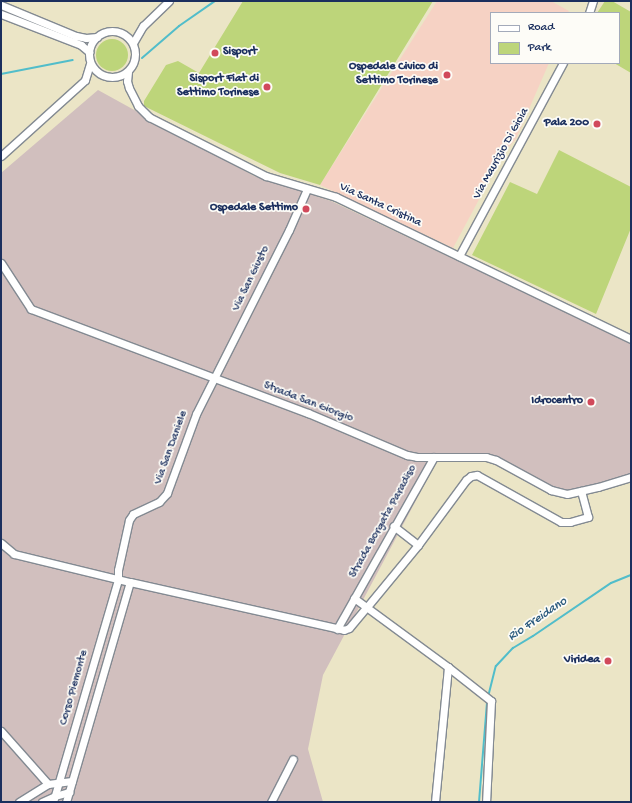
<!DOCTYPE html>
<style>
body{margin:0}
#map{position:relative;width:632px;height:803px;overflow:hidden;background:#ebe5c6;font-family:"Gochi Hand",sans-serif}
div>[style]{position:absolute}
.built>*{inset:0;background:#f6d2c4}
.industrial>*{inset:0;background:#d1bfbe}
.green>*{inset:0;background:#bdd57a}
.round{border-radius:50%}
.stream>*{height:2px;margin:-1px;padding:0 1px;transform-origin:1px;border-radius:1px;background:#51bdca}
.roads{filter:drop-shadow(1px 0 #838a92) drop-shadow(-1px 0 #838a92) drop-shadow(0 1px #838a92) drop-shadow(0 -1px #838a92)}
.minor>*{height:7px;margin:-3.5px;padding:0 3.5px;transform-origin:3.5px;border-radius:3.5px;background:#fff}
.minor>.ring{margin:-3.5px;padding:0;box-sizing:content-box;background:none;border:7px solid #fff;border-radius:50%}
.dots>*{width:11px;height:11px;translate:-50% -50%;box-sizing:border-box;border:2px solid #fdfcf7;border-radius:50%}
span{translate:-50% -50%;white-space:nowrap;text-align:center;line-height:1.15;-webkit-text-stroke:3.5px #fdfcf7;paint-order:stroke}
.poi-label{font-size:12px;color:#1b2f5e;font-weight:700}
.left{translate:0 -50%;text-align:left}
.right{translate:-100% -50%;text-align:right}
.street-label{font-size:12px;color:#1b2f5e}
.water-label{font-size:13px;color:#2b5a7e;font-style:italic}
.frame{position:absolute;inset:0;border:2px solid #1b2f5e;pointer-events:none}
.legend{position:absolute;left:490px;top:12px;width:130px;height:52px;box-sizing:border-box;background:#fdfcf7;border:1px solid #a3aaba;margin:0;padding:5px 7px;list-style:none;font-size:12px;color:#1b2f5e}
.legend li{display:flex;align-items:center;gap:8px;height:20px}
.legend b{width:20px;border:1px solid #a3aaba}
</style>
<div id="map">
<div class="built">
<i style="clip-path:polygon(437px 1px,551px 1px,569px 11px,568px 13px,491px 13px,491px 63px,549px 63px,516px 139px,505px 151px,453px 248px,320px 185px)"></i>
</div>
<div class="industrial">
<i style="clip-path:polygon(98px 90px,254px 176px,331px 201px,631px 343px,631px 475px,561px 498px,485px 460px,437px 461px,323px 675px,308px 749px,323px 802px,1px 802px,1px 173px)"></i>
</div>
<div class="green">
<i style="clip-path:polygon(243px 1px,433px 1px,320px 185px,280px 173px,144px 106px,144px 101px,166px 65px,178px 61px,199px 73px)"></i>
<i style="clip-path:polygon(605px 1px,612px 1px,631px 12px,631px 73px,614px 63px,619px 63px,619px 13px,597px 13px)"></i>
<i class="round" style="left:96px;top:39px;width:32px;height:32px"></i>
<i style="clip-path:polygon(559px 150px,631px 187px,631px 228px,596px 314px,472px 255px,510px 182px,537px 194px)"></i>
</div>
<div class="stream">
<i style="left:142px;top:58px;width:49px;rotate:-40.9deg"></i>
<i style="left:179px;top:26px;width:44px;rotate:-34.8deg"></i>
<i style="left:1px;top:74px;width:73px;rotate:-11deg"></i>
<i style="left:488px;top:697px;width:32px;rotate:-76deg"></i>
<i style="left:496px;top:666px;width:25px;rotate:-47deg"></i>
<i style="left:513px;top:648px;width:23px;rotate:-31deg"></i>
<i style="left:533px;top:636px;width:94px;rotate:-34.2deg"></i>
<i style="left:611px;top:583px;width:22px;rotate:-22deg"></i>
<i style="left:479px;top:802px;width:100px;rotate:-85.4deg"></i>
</div>
<div class="roads">
<div class="minor">
<i style="left:1px;top:5px;width:81px;rotate:22.5deg"></i>
<i style="left:76px;top:36px;width:10px;rotate:11deg"></i>
<i style="left:86px;top:38px;width:11px;rotate:-5deg"></i>
<i style="left:589px;top:13px;width:13px;rotate:-72deg"></i>
<i style="left:1px;top:14px;width:86px;rotate:21.2deg"></i>
<i style="left:81px;top:45px;width:11px;rotate:41deg"></i>
<i class="ring" style="left:89px;top:31px;width:39px;height:39px"></i>
<i style="left:133px;top:43px;width:20px;rotate:-60deg"></i>
<i style="left:143px;top:26px;width:36px;rotate:-44deg"></i>
<i style="left:128px;top:72px;width:9px;rotate:96deg"></i>
<i style="left:127px;top:81px;width:7px;rotate:74deg"></i>
<i style="left:129px;top:88px;width:20px;rotate:63deg"></i>
<i style="left:138px;top:106px;width:16px;rotate:45deg"></i>
<i style="left:149px;top:117px;width:131px;rotate:26.8deg"></i>
<i style="left:266px;top:176px;width:73px;rotate:16.7deg"></i>
<i style="left:336px;top:197px;width:327px;rotate:25.7deg"></i>
<i style="left:1px;top:156px;width:113px;rotate:-42.1deg"></i>
<i style="left:85px;top:80px;width:17px;rotate:-73deg"></i>
<i style="left:459px;top:256px;width:219px;rotate:-61.7deg"></i>
<i style="left:1px;top:263px;width:55px;rotate:56.9deg"></i>
<i style="left:31px;top:309px;width:296px;rotate:20.6deg"></i>
<i style="left:308px;top:413px;width:108px;rotate:23deg"></i>
<i style="left:407px;top:455px;width:10px;rotate:11deg"></i>
<i style="left:417px;top:457px;width:69px"></i>
<i style="left:486px;top:457px;width:10px;rotate:17deg"></i>
<i style="left:496px;top:460px;width:63px;rotate:28.6deg"></i>
<i style="left:551px;top:490px;width:16px;rotate:14deg"></i>
<i style="left:567px;top:494px;width:32px;rotate:-13deg"></i>
<i style="left:598px;top:487px;width:34px;rotate:-17deg"></i>
<i style="left:1px;top:543px;width:17px;rotate:40deg"></i>
<i style="left:14px;top:554px;width:119px;rotate:13.6deg"></i>
<i style="left:130px;top:582px;width:219px;rotate:12.6deg"></i>
<i style="left:344px;top:630px;width:5px;rotate:-22deg"></i>
<i style="left:349px;top:628px;width:26px;rotate:-50deg"></i>
<i style="left:366px;top:608px;width:82px;rotate:-50.5deg"></i>
<i style="left:418px;top:545px;width:31px;rotate:-142deg"></i>
<i style="left:418px;top:545px;width:81px;rotate:-53.6deg"></i>
<i style="left:466px;top:480px;width:6px;rotate:-39deg"></i>
<i style="left:471px;top:476px;width:6px;rotate:-9deg"></i>
<i style="left:477px;top:475px;width:96px;rotate:29.2deg"></i>
<i style="left:561px;top:522px;width:9px"></i>
<i style="left:570px;top:522px;width:19px;rotate:-16deg"></i>
<i style="left:588px;top:517px;width:27px;rotate:-105deg"></i>
<i style="left:354px;top:598px;width:117px;rotate:36.3deg"></i>
<i style="left:448px;top:667px;width:136px;rotate:95.5deg"></i>
<i style="left:337px;top:629px;width:197px;rotate:-60.6deg"></i>
<i style="left:448px;top:667px;width:55px;rotate:38.3deg"></i>
<i style="left:491px;top:701px;width:101px;rotate:92.8deg"></i>
<i style="left:1px;top:731px;width:71px;rotate:48.4deg"></i>
<i style="left:19px;top:802px;width:34px;rotate:-32deg"></i>
<i style="left:48px;top:784px;width:24px;rotate:-7deg"></i>
<i style="left:42px;top:802px;width:14px;rotate:-25deg"></i>
<i style="left:55px;top:796px;width:15px;rotate:-16deg"></i>
<i style="left:53px;top:802px;width:232px;rotate:-73.7deg"></i>
<i style="left:118px;top:579px;width:9px;rotate:-90deg"></i>
<i style="left:118px;top:570px;width:51px;rotate:-77.6deg"></i>
<i style="left:129px;top:520px;width:7px;rotate:-56deg"></i>
<i style="left:133px;top:514px;width:29px;rotate:-25deg"></i>
<i style="left:159px;top:502px;width:12px;rotate:-48deg"></i>
<i style="left:167px;top:493px;width:84px;rotate:-69.8deg"></i>
<i style="left:196px;top:414px;width:206px;rotate:-63.2deg"></i>
<i style="left:289px;top:230px;width:45px;rotate:-66.3deg"></i>
<i style="left:66px;top:802px;width:229px;rotate:-73.8deg"></i>
<i style="left:271px;top:802px;width:48px;rotate:-62.9deg"></i>
</div>
</div>
<div class="dots">
<i style="left:215px;top:53px;background:#d1495b"></i>
<i style="left:447px;top:75px;background:#d1495b"></i>
<i style="left:267px;top:87px;background:#d1495b"></i>
<i style="left:597px;top:124px;background:#d1495b"></i>
<i style="left:306px;top:209px;background:#d1495b"></i>
<i style="left:591px;top:402px;background:#d1495b"></i>
<i style="left:608px;top:661px;background:#d1495b"></i>
</div>
<div class="poi-label">
<span class="left" style="left:223px;top:53px">Sisport</span>
<span class="right" style="left:438px;top:75px">Ospedale Civico di<br>Settimo Torinese</span>
<span class="right" style="left:259px;top:87px">Sisport Fiat di<br>Settimo Torinese</span>
<span class="right" style="left:589px;top:124px">Pala 200</span>
<span class="right" style="left:298px;top:209px">Ospedale Settimo</span>
<span class="right" style="left:583px;top:402px">Idrocentro</span>
<span class="right" style="left:600px;top:661px">Viridea</span>
</div>
<div class="street-label">
<span style="left:502px;top:154px;rotate:-61deg">Via Maurizio Di Gioia</span>
<span style="left:380px;top:206px;rotate:25deg">Via Santa Cristina</span>
<span style="left:252px;top:279px;rotate:-64deg">Via San Giusto</span>
<span style="left:308px;top:403px;rotate:21deg">Strada San Giorgio</span>
<span style="left:172px;top:448px;rotate:-70deg">Via San Daniele</span>
<span style="left:384px;top:522px;rotate:-61deg">Strada Borgata Paradiso</span>
<span style="left:75px;top:688px;rotate:-74deg">Corso Piemonte</span>
</div>
<div class="water-label">
<span style="left:538px;top:620px;rotate:-34deg">Rio Freidano</span>
</div>
<div class="frame"></div>
<ul class="legend">
<li><b style="height:5px;background:#fff"></b>Road</li>
<li><b style="height:11px;background:#bdd57a"></b>Park</li>
</ul>
</div>
